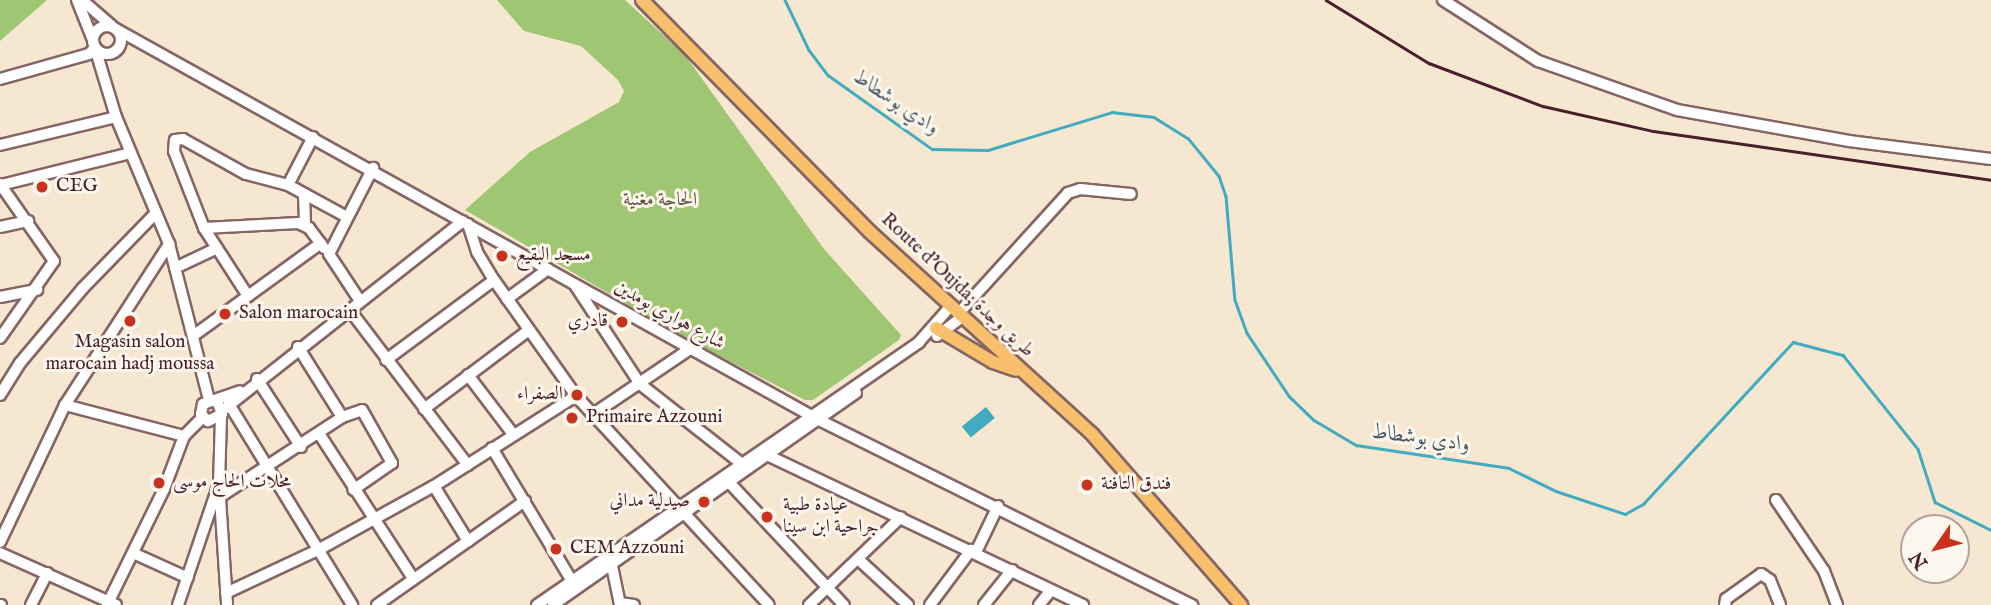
<!DOCTYPE html>
<meta charset="utf-8">
<style>
body{margin:0}
#map{position:relative;width:1991px;height:605px;overflow:hidden;background:#f6e7d1;font-family:"IM FELL English",Amiri,serif}
div>[style]{position:absolute}
.green>*{inset:0;background:#9fc773}
.water>*{inset:0;background:#42abc1;transform-origin:0 0}
.stream>*{height:2.5px;margin:-1.25px;padding:0 1.25px;transform-origin:1.25px;border-radius:1.25px;background:#42abc1}
.roads{filter:drop-shadow(2px 0 #866565) drop-shadow(-2px 0 #866565) drop-shadow(0 2px #866565) drop-shadow(0 -2px #866565)}
.minor>*{height:10px;margin:-5px;padding:0 5px;transform-origin:5px;border-radius:5px;background:#fff}
.minor>.ring{margin:-5px;padding:0;box-sizing:content-box;background:none;border:10px solid #fff;border-radius:50%}
.major>*{height:12px;margin:-6px;padding:0 6px;transform-origin:6px;border-radius:6px;background:#f8bf6c}
.rail>*{height:2.5px;margin:-1.25px;padding:0 1.25px;transform-origin:1.25px;border-radius:1.25px;background:#4a1f2b}
.dots>*{width:19px;height:19px;translate:-50% -50%;box-sizing:border-box;border:4px solid #fbf7ec;border-radius:50%}
span{translate:-50% -50%;white-space:nowrap;text-align:center;line-height:1.15;-webkit-text-stroke:6px #fbf7ec;paint-order:stroke}
.poi-label{font-size:19px;color:#4a1f2b}
.left{translate:0 -50%;text-align:left}
.right{translate:-100% -50%;text-align:right}
.park-label{font-size:19px;color:#645141}
.street-label{font-size:19px;color:#4a1f2b}
.water-label{font-size:21px;color:#475767;font-style:italic}
.north{position:absolute;left:1900px;top:514px;width:70px;height:70px;box-sizing:border-box;background:#fbf7ec;border:2px solid #b4a19f;border-radius:50%;rotate:235deg;font-size:19px;font-weight:700;line-height:28px;text-align:center;color:#4a1f2b}
.north::after{content:'';display:block;margin:auto;width:24px;height:32px;background:#c8321e;clip-path:polygon(50% 0,100% 100%,50% 72%,0 100%)}
</style>
<div id="map">
<div class="green">
<i style="clip-path:polygon(0 0,47px 0,0 41px)"></i>
<i style="clip-path:polygon(497px 0,625px 0,685px 55px,824px 249px,901px 335px,899px 340px,813px 400px,805px 400px,696px 344px,465px 210px,530px 152px,619px 102px,624px 91px,618px 80px,581px 46px,524px 31px)"></i>
</div>
<div class="water">
<i style="left:986px;top:407px;width:14px;height:31px;rotate:51deg"></i>
</div>
<div class="stream">
<i style="left:785px;top:0;width:55px;rotate:64.4deg"></i>
<i style="left:809px;top:50px;width:31px;rotate:53deg"></i>
<i style="left:828px;top:75px;width:128px;rotate:35.4deg"></i>
<i style="left:932px;top:149px;width:56px;rotate:1deg"></i>
<i style="left:988px;top:150px;width:130px;rotate:-17deg"></i>
<i style="left:1112px;top:112px;width:42px;rotate:6.8deg"></i>
<i style="left:1154px;top:117px;width:40px;rotate:32deg"></i>
<i style="left:1188px;top:138px;width:49px;rotate:50.8deg"></i>
<i style="left:1219px;top:176px;width:21px;rotate:71deg"></i>
<i style="left:1226px;top:196px;width:104px;rotate:85.1deg"></i>
<i style="left:1235px;top:300px;width:35px;rotate:70deg"></i>
<i style="left:1247px;top:333px;width:76px;rotate:56.3deg"></i>
<i style="left:1289px;top:396px;width:35px;rotate:44deg"></i>
<i style="left:1314px;top:420px;width:49px;rotate:30.8deg"></i>
<i style="left:1356px;top:445px;width:155px;rotate:8.5deg"></i>
<i style="left:1509px;top:468px;width:52px;rotate:26.1deg"></i>
<i style="left:1556px;top:491px;width:73px;rotate:18.4deg"></i>
<i style="left:1625px;top:514px;width:21px;rotate:-29deg"></i>
<i style="left:1643px;top:504px;width:221px;rotate:-47.2deg"></i>
<i style="left:1793px;top:342px;width:52px;rotate:14.6deg"></i>
<i style="left:1843px;top:355px;width:120px;rotate:51.4deg"></i>
<i style="left:1918px;top:449px;width:56px;rotate:72.2deg"></i>
<i style="left:1935px;top:502px;width:63px;rotate:26.6deg"></i>
</div>
<div class="roads">
<div class="minor">
<i style="left:77px;top:0;width:43px;rotate:68.2deg"></i>
<i style="left:82px;top:0;width:40px;rotate:41deg"></i>
<i style="left:1443px;top:0;width:113px;rotate:32.7deg"></i>
<i style="left:1538px;top:61px;width:147px;rotate:19.4deg"></i>
<i style="left:1677px;top:110px;width:175px;rotate:10.2deg"></i>
<i style="left:1849px;top:141px;width:143px;rotate:7.2deg"></i>
<i class="ring" style="left:93px;top:26px;width:18px;height:18px"></i>
<i style="left:116px;top:29px;width:802px;rotate:29.09deg"></i>
<i style="left:817px;top:419px;width:419px;rotate:26.4deg"></i>
<i style="left:0;top:79px;width:92px;rotate:-15.7deg"></i>
<i style="left:89px;top:54px;width:8px;rotate:-45deg"></i>
<i style="left:95px;top:48px;width:72px;rotate:73.1deg"></i>
<i style="left:116px;top:117px;width:138px;rotate:67.3deg"></i>
<i style="left:169px;top:244px;width:161px;rotate:75.6deg"></i>
<i style="left:0;top:145px;width:119px;rotate:-13.6deg"></i>
<i style="left:0;top:184px;width:94px;rotate:55deg"></i>
<i style="left:54px;top:261px;width:94px;rotate:125deg"></i>
<i style="left:1px;top:185px;width:133px;rotate:-13.9deg"></i>
<i style="left:288px;top:185px;width:54px;rotate:-62.5deg"></i>
<i style="left:304px;top:194px;width:31px;rotate:88deg"></i>
<i style="left:468px;top:224px;width:29px;rotate:72deg"></i>
<i style="left:477px;top:252px;width:33px;rotate:59deg"></i>
<i style="left:494px;top:280px;width:142px;rotate:54.7deg"></i>
<i style="left:576px;top:396px;width:284px;rotate:47.3deg"></i>
<i style="left:0;top:227px;width:29px;rotate:-12deg"></i>
<i style="left:204px;top:228px;width:94px;rotate:-3deg"></i>
<i style="left:298px;top:223px;width:12px;rotate:24deg"></i>
<i style="left:309px;top:228px;width:25px;rotate:53deg"></i>
<i style="left:175px;top:268px;width:44px;rotate:-25.4deg"></i>
<i style="left:575px;top:285px;width:118px;rotate:56.7deg"></i>
<i style="left:640px;top:384px;width:130px;rotate:38.1deg"></i>
<i style="left:248px;top:296px;width:81px;rotate:-122.9deg"></i>
<i style="left:204px;top:228px;width:83px;rotate:-111.3deg"></i>
<i style="left:174px;top:151px;width:11px;rotate:-85deg"></i>
<i style="left:175px;top:140px;width:8px;rotate:-7deg"></i>
<i style="left:183px;top:139px;width:72px;rotate:29.1deg"></i>
<i style="left:246px;top:174px;width:43px;rotate:14.7deg"></i>
<i style="left:288px;top:185px;width:67px;rotate:28.5deg"></i>
<i style="left:0;top:297px;width:38px;rotate:-11deg"></i>
<i style="left:507px;top:299px;width:51px;rotate:-36.2deg"></i>
<i style="left:360px;top:301px;width:56px;rotate:-123.4deg"></i>
<i style="left:329px;top:254px;width:97px;rotate:-62.9deg"></i>
<i style="left:349px;top:309px;width:196px;rotate:52.7deg"></i>
<i style="left:958px;top:314px;width:164px;rotate:-47.7deg"></i>
<i style="left:1068px;top:193px;width:13px;rotate:-18deg"></i>
<i style="left:1080px;top:189px;width:51px;rotate:5.6deg"></i>
<i style="left:193px;top:336px;width:158px;rotate:-36deg"></i>
<i style="left:937px;top:336px;width:31px;rotate:-37deg"></i>
<i style="left:298px;top:347px;width:83px;rotate:57.8deg"></i>
<i style="left:386px;top:360px;width:134px;rotate:-36.5deg"></i>
<i style="left:468px;top:375px;width:74px;rotate:52.7deg"></i>
<i style="left:257px;top:379px;width:81px;rotate:57.1deg"></i>
<i style="left:0;top:395px;width:38px;rotate:-58deg"></i>
<i style="left:20px;top:363px;width:97px;rotate:-50deg"></i>
<i style="left:82px;top:289px;width:106px;rotate:-45.8deg"></i>
<i style="left:217px;top:401px;width:14px;rotate:69deg"></i>
<i style="left:222px;top:414px;width:16px;rotate:153deg"></i>
<i style="left:208px;top:421px;width:10px;rotate:-135deg"></i>
<i style="left:201px;top:414px;width:10px;rotate:-79deg"></i>
<i style="left:203px;top:404px;width:39px;rotate:-19deg"></i>
<i style="left:229px;top:404px;width:236px;rotate:58.5deg"></i>
<i style="left:65px;top:405px;width:123px;rotate:14.6deg"></i>
<i style="left:424px;top:409px;width:131px;rotate:-37deg"></i>
<i style="left:223px;top:410px;width:305px;rotate:-38.2deg"></i>
<i style="left:592px;top:415px;width:118px;rotate:-34deg"></i>
<i style="left:221px;top:417px;width:66px;rotate:91.7deg"></i>
<i style="left:219px;top:483px;width:122px;rotate:86.2deg"></i>
<i style="left:320px;top:435px;width:171px;rotate:57deg"></i>
<i style="left:492px;top:448px;width:155px;rotate:59deg"></i>
<i style="left:767px;top:455px;width:350px;rotate:25.4deg"></i>
<i style="left:725px;top:478px;width:174px;rotate:46.9deg"></i>
<i style="left:434px;top:486px;width:65px;rotate:58.3deg"></i>
<i style="left:221px;top:496px;width:145px;rotate:-33.1deg"></i>
<i style="left:342px;top:417px;width:21px;rotate:-19deg"></i>
<i style="left:362px;top:410px;width:61px;rotate:60.5deg"></i>
<i style="left:392px;top:463px;width:47px;rotate:145.3deg"></i>
<i style="left:1776px;top:500px;width:86px;rotate:55.9deg"></i>
<i style="left:1824px;top:571px;width:36px;rotate:69deg"></i>
<i style="left:0;top:542px;width:152px;rotate:-64.6deg"></i>
<i style="left:65px;top:405px;width:192px;rotate:-57.1deg"></i>
<i style="left:976px;top:552px;width:51px;rotate:-64.4deg"></i>
<i style="left:0;top:553px;width:127px;rotate:24.1deg"></i>
<i style="left:133px;top:553px;width:60px;rotate:24.4deg"></i>
<i style="left:858px;top:559px;width:68px;rotate:42.6deg"></i>
<i style="left:611px;top:561px;width:45px;rotate:78.4deg"></i>
<i style="left:226px;top:593px;width:102px;rotate:-25.1deg"></i>
<i style="left:318px;top:550px;width:132px;rotate:-28.9deg"></i>
<i style="left:434px;top:486px;width:168px;rotate:-32.4deg"></i>
<i style="left:620px;top:603px;width:14px;rotate:8deg"></i>
<i style="left:0;top:605px;width:1px"></i>
<i style="left:31px;top:605px;width:36px;rotate:-63deg"></i>
<i style="left:107px;top:605px;width:129px;rotate:-63.8deg"></i>
<i style="left:164px;top:489px;width:57px;rotate:-69.3deg"></i>
<i style="left:184px;top:436px;width:27px;rotate:-45deg"></i>
<i style="left:178px;top:605px;width:125px;rotate:-71.3deg"></i>
<i style="left:377px;top:605px;width:181px;rotate:-35.1deg"></i>
<i style="left:537px;top:605px;width:464px;rotate:-34.5deg"></i>
<i style="left:919px;top:342px;width:47px;rotate:-48.5deg"></i>
<i style="left:553px;top:605px;width:370px;rotate:-35deg"></i>
<i style="left:809px;top:605px;width:127px;rotate:-43.7deg"></i>
<i style="left:930px;top:605px;width:69px;rotate:-53.3deg"></i>
<i style="left:984px;top:605px;width:45px;rotate:-51.3deg"></i>
<i style="left:1039px;top:605px;width:19px;rotate:-51deg"></i>
<i style="left:1725px;top:605px;width:6px;rotate:-81deg"></i>
<i style="left:1726px;top:599px;width:43px;rotate:-35.5deg"></i>
<i style="left:1761px;top:574px;width:11px;rotate:34deg"></i>
<i style="left:1770px;top:580px;width:27px;rotate:68deg"></i>
</div>
<div class="major">
<i style="left:642px;top:0;width:325px;rotate:45.5deg"></i>
<i style="left:870px;top:232px;width:300px;rotate:42.3deg"></i>
<i style="left:1092px;top:434px;width:227px;rotate:48.9deg"></i>
<i style="left:936px;top:328px;width:66px;rotate:30.8deg"></i>
<i style="left:993px;top:362px;width:24px;rotate:19deg"></i>
</div>
</div>
<div class="rail">
<i style="left:1326px;top:0;width:121px;rotate:31.5deg"></i>
<i style="left:1429px;top:63px;width:122px;rotate:20.7deg"></i>
<i style="left:1543px;top:106px;width:113px;rotate:12.8deg"></i>
<i style="left:1653px;top:131px;width:342px;rotate:8.2deg"></i>
</div>
<div class="dots">
<i style="left:42px;top:187px;background:#c8321e"></i>
<i style="left:502px;top:256px;background:#c8321e"></i>
<i style="left:225px;top:314px;background:#c8321e"></i>
<i style="left:130px;top:321px;background:#c8321e"></i>
<i style="left:622px;top:322px;background:#c8321e"></i>
<i style="left:577px;top:395px;background:#c8321e"></i>
<i style="left:572px;top:418px;background:#c8321e"></i>
<i style="left:159px;top:483px;background:#c8321e"></i>
<i style="left:1087px;top:485px;background:#c8321e"></i>
<i style="left:704px;top:502px;background:#c8321e"></i>
<i style="left:767px;top:517px;background:#c8321e"></i>
<i style="left:556px;top:549px;background:#c8321e"></i>
</div>
<div class="poi-label">
<span class="left" style="left:56px;top:187px">CEG</span>
<span class="left" style="left:516px;top:256px">مسجد البقيع</span>
<span class="left" style="left:239px;top:314px">Salon marocain</span>
<span class="right" style="left:608px;top:322px">قادري</span>
<span style="left:130px;top:354px">Magasin salon<br>marocain hadj moussa</span>
<span class="right" style="left:563px;top:395px">الصفراء</span>
<span class="left" style="left:586px;top:418px">Primaire Azzouni</span>
<span class="left" style="left:173px;top:483px">محلات الحاج موسى</span>
<span class="left" style="left:1101px;top:485px">فندق التافنة</span>
<span class="right" style="left:690px;top:502px">صيدلية مداني</span>
<span class="left" style="left:783px;top:517px">عيادة طبية<br>جراحية ابن سينا</span>
<span class="left" style="left:570px;top:549px">CEM Azzouni</span>
</div>
<div class="park-label">
<span style="left:660px;top:201px">الحاجة مغنية</span>
</div>
<div class="street-label">
<span style="left:957px;top:286px;rotate:43deg">Route d'Oujda; طريق وجدة</span>
<span style="left:669px;top:316px;rotate:29deg">شارع هواري بومدين</span>
</div>
<div class="water-label">
<span style="left:896px;top:103px;rotate:34deg">وادي بوشطاط</span>
<span style="left:1421px;top:439px;rotate:8deg">وادي بوشطاط</span>
</div>
<div class="north">N</div>
</div>
